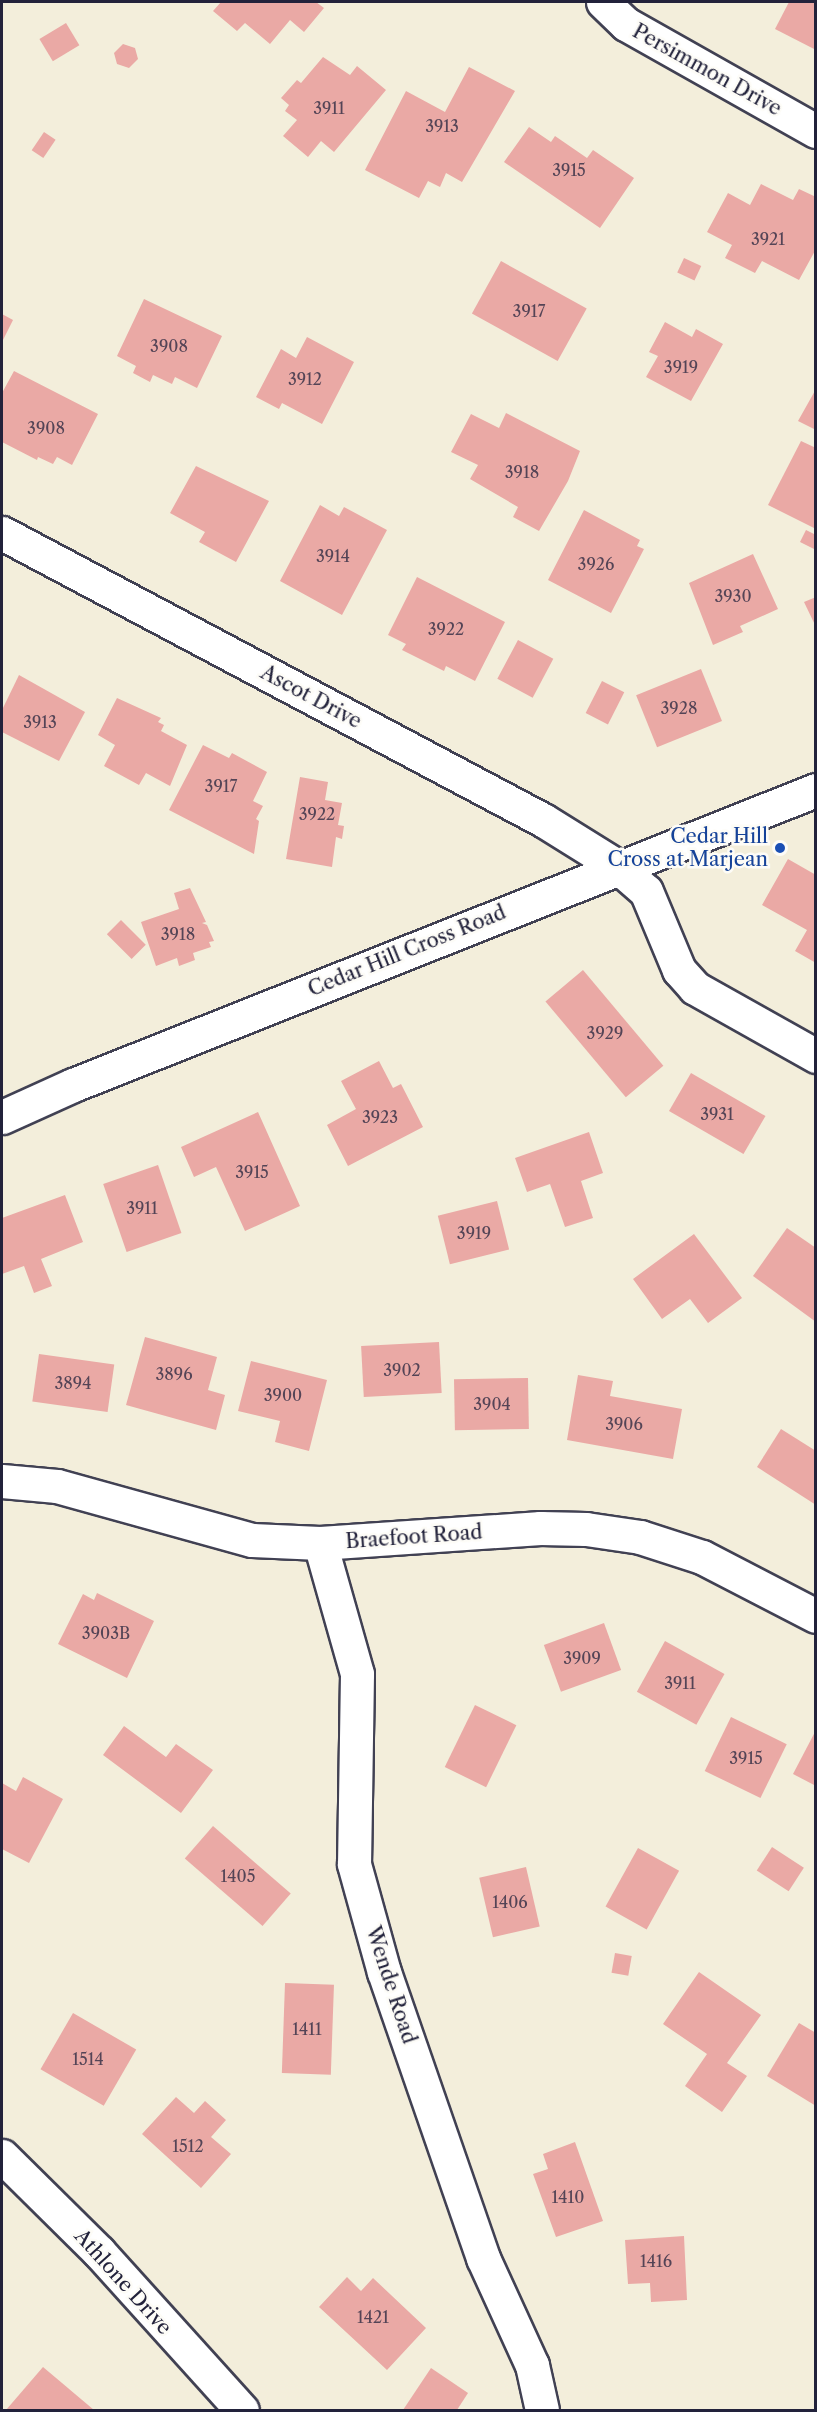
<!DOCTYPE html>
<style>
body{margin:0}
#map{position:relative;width:817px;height:2412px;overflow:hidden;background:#f3eedb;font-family:"Libre Caslon Text",serif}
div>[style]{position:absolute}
.building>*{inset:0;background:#eaa9a5;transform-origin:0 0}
.roads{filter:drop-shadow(2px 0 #414153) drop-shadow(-2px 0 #414153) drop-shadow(0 2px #414153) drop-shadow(0 -2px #414153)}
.street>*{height:33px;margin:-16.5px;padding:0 16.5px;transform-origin:16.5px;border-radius:16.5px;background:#fff}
.secondary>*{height:33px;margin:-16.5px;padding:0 16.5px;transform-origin:16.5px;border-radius:16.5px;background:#fff}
.dots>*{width:16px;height:16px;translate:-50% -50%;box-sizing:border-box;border:3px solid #fdfcf7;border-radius:50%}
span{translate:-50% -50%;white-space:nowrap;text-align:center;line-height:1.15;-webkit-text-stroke:5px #fdfcf7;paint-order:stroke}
.number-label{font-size:16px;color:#544456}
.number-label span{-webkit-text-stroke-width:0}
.street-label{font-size:20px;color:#22223b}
.transit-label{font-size:20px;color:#164399}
.right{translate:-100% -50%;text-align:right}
.frame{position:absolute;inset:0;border:3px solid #22223b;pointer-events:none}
</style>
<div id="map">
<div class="building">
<i style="clip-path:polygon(221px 2px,316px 2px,324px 8px,304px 32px,290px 20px,270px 44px,245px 23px,237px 31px,213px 11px)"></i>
<i style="clip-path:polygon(789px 2px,816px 2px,816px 50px,775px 29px)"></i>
<i style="left:66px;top:23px;width:26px;height:31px;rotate:59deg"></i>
<i style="clip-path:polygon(123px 44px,135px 48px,138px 59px,129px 68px,117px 64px,114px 53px)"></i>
<i style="clip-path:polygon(323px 57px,350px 75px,357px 66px,386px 90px,334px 152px,321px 141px,308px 157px,283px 136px,297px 120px,285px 111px,289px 105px,281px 98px,297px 80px,301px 83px)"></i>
<i style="clip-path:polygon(469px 67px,515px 91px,462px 182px,446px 173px,440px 187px,428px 181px,419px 198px,365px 170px,406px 91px,445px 112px)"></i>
<i style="clip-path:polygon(529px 127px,551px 142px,555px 136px,587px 158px,593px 150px,634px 178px,600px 228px,504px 162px)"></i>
<i style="left:44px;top:132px;width:14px;height:22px;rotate:34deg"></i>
<i style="clip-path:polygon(761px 184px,793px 200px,799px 189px,816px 197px,816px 249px,799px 280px,762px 261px,755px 273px,725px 258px,732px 245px,707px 232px,728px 193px,750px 205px)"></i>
<i style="left:684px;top:258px;width:19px;height:16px;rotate:25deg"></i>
<i style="left:501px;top:261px;width:98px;height:60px;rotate:29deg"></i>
<i style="clip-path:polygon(144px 299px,222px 336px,197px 388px,175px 377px,172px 384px,153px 375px,150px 382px,133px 373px,136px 366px,117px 356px)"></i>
<i style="clip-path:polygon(2px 314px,13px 320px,2px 342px)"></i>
<i style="clip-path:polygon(665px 322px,692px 337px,696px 329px,723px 344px,691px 401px,646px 377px,658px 356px,649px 352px)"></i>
<i style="clip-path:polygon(307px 337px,354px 362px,322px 424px,282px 403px,279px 409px,256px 397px,281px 349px,296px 358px)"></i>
<i style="clip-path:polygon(14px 371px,98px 414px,72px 465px,57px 457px,53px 464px,38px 457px,37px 460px,2px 442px,2px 393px)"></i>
<i style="clip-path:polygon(816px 389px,816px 430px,798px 421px)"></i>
<i style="clip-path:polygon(506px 413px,580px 451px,568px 481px,539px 531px,513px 517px,518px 507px,470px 479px,478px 465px,451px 452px,471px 414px,499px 428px)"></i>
<i style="clip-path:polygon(801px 441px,816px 448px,816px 529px,768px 505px)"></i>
<i style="clip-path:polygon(196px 466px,269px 501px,236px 562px,199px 542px,205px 532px,170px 513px)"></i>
<i style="clip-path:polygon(320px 505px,339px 516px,344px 507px,387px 530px,342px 615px,280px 581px)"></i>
<i style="clip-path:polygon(584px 510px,640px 540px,637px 546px,644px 549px,611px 613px,548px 580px)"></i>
<i style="clip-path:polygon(806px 530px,816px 535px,814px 549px,800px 542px)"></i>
<i style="clip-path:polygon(753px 554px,778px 609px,740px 626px,743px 632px,713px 645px,689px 583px)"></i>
<i style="clip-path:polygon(417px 577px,505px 622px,475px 681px,446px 666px,444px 671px,402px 650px,406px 644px,388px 635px)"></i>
<i style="clip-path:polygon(816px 597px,816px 627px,804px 602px)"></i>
<i style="left:518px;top:640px;width:40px;height:44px;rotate:28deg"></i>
<i style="left:701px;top:669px;width:56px;height:70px;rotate:68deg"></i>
<i style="clip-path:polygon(19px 675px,85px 712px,59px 761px,2px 732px,2px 710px)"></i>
<i style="left:602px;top:681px;width:25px;height:36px;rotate:27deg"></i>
<i style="clip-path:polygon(117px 698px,161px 718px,158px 722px,164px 725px,161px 731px,187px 745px,170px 786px,146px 773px,139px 785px,104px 766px,115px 745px,98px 735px)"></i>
<i style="clip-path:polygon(203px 745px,229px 758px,232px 753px,267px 772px,253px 801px,263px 806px,256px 819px,259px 821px,254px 854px,169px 810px)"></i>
<i style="clip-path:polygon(300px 777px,328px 782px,325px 800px,342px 803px,338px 825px,344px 826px,342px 839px,336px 837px,332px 867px,286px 859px)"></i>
<i style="clip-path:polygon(788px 859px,816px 875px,816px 963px,795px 951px,807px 930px,762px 905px)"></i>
<i style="clip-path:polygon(190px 888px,206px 922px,202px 923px,207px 925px,214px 941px,209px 942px,211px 947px,193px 953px,195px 960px,179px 966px,177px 958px,156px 966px,141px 922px,179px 909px,174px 893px)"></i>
<i style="left:121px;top:920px;width:35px;height:20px;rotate:45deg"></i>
<i style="left:583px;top:970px;width:125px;height:49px;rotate:50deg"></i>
<i style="clip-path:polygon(379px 1061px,393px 1088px,401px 1084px,423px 1127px,348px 1166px,327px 1125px,356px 1109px,341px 1081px)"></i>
<i style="left:691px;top:1073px;width:86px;height:44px;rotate:30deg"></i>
<i style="clip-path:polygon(258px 1112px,300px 1206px,245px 1231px,216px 1167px,194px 1177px,181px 1147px)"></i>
<i style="clip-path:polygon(589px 1132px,603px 1173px,581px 1181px,593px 1218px,565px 1227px,550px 1184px,527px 1192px,515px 1158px)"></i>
<i style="left:158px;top:1165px;width:72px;height:58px;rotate:71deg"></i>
<i style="clip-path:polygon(65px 1195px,83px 1242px,41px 1259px,52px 1286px,34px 1293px,24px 1266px,2px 1274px,2px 1218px)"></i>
<i style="left:497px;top:1201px;width:50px;height:61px;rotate:76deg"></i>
<i style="clip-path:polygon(787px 1228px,816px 1248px,816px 1322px,753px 1276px)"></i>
<i style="clip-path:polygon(694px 1234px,742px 1298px,708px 1323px,690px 1299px,662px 1319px,633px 1279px)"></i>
<i style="clip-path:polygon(145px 1337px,217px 1357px,208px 1390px,225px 1395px,216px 1430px,126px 1405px)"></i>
<i style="left:439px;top:1342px;width:51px;height:78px;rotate:87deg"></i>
<i style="left:39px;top:1354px;width:76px;height:48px;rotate:8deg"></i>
<i style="clip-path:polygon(251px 1361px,327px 1380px,309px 1451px,275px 1442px,280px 1421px,238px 1411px)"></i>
<i style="clip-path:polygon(578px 1375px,613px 1381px,610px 1396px,682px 1409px,673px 1459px,567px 1440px)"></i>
<i style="left:528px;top:1378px;width:51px;height:74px;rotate:89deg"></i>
<i style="clip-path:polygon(781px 1429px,816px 1451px,816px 1505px,757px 1467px)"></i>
<i style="clip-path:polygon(97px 1593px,154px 1621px,127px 1678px,58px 1644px,83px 1594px,94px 1600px)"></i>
<i style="left:604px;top:1623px;width:50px;height:64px;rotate:70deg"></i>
<i style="left:665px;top:1641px;width:68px;height:58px;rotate:29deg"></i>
<i style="left:475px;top:1705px;width:46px;height:69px;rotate:26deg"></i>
<i style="left:731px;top:1717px;width:62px;height:60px;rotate:26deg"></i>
<i style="clip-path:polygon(124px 1726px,166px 1757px,176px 1744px,213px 1770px,181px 1813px,103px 1755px)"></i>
<i style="clip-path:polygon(816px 1730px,816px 1786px,793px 1774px)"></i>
<i style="clip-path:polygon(23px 1777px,63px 1799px,29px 1863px,2px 1849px,2px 1783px,16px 1791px)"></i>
<i style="left:213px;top:1826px;width:103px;height:43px;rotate:41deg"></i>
<i style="left:772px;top:1847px;width:38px;height:28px;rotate:33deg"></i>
<i style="left:638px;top:1848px;width:47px;height:67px;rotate:29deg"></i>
<i style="left:526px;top:1867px;width:61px;height:48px;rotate:77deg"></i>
<i style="left:615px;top:1953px;width:17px;height:20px;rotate:10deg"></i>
<i style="clip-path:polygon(699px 1972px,761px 2015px,727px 2063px,747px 2076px,722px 2112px,685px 2086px,707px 2054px,663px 2024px)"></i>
<i style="left:285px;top:1983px;width:49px;height:90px;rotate:2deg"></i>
<i style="left:73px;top:2013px;width:73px;height:65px;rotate:30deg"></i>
<i style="clip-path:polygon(799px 2023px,816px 2033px,816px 2106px,767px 2076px)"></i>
<i style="clip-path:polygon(176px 2097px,194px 2113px,205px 2101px,226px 2120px,211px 2137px,231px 2154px,201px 2188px,142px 2134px)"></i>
<i style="clip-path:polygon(575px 2142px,603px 2221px,556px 2237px,533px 2174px,548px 2169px,543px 2154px)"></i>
<i style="clip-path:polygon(684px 2236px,687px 2300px,651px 2302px,650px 2283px,628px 2284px,625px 2240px)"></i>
<i style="clip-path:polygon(347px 2277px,361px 2291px,373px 2278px,426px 2328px,387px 2370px,319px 2307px)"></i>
<i style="clip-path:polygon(43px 2367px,94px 2410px,6px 2410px)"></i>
<i style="clip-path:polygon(431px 2368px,468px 2393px,457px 2410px,403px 2410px)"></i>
</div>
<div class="roads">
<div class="street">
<i style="left:603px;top:2px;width:32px;rotate:44deg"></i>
<i style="left:626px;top:24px;width:218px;rotate:29.4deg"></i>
<i style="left:2px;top:533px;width:612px;rotate:27.95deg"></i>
<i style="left:543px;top:820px;width:87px;rotate:31.9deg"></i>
<i style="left:617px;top:866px;width:38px;rotate:41deg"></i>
<i style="left:646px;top:891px;width:86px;rotate:67.3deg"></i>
<i style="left:679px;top:970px;width:24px;rotate:48deg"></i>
<i style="left:695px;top:988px;width:139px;rotate:29.3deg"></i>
<i style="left:2px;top:1481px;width:55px;rotate:5.2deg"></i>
<i style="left:57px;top:1486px;width:202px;rotate:15.5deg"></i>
<i style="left:252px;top:1540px;width:68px;rotate:2.5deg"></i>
<i style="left:320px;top:1543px;width:221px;rotate:-3.9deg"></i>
<i style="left:540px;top:1528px;width:46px;rotate:1.2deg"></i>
<i style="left:586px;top:1529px;width:55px;rotate:8.4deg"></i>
<i style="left:640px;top:1537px;width:65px;rotate:17.9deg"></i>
<i style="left:702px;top:1557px;width:128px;rotate:27.4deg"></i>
<i style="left:320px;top:1543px;width:136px;rotate:74.2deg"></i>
<i style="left:357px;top:1674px;width:190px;rotate:90.9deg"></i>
<i style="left:354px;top:1864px;width:112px;rotate:74.5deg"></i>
<i style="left:384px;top:1972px;width:303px;rotate:70.9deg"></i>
<i style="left:483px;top:2258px;width:118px;rotate:65.4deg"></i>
<i style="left:532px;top:2365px;width:46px;rotate:77.5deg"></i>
<i style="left:2px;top:2156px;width:136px;rotate:44.7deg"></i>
<i style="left:99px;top:2252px;width:213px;rotate:47.9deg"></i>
</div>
<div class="secondary">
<i style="left:2px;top:1117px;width:78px;rotate:-24.3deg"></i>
<i style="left:73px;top:1085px;width:799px;rotate:-21.66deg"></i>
</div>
</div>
<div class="dots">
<i style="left:780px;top:848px;background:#1a4fb4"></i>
</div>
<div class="number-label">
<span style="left:329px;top:108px">3911</span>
<span style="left:442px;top:126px">3913</span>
<span style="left:569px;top:170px">3915</span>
<span style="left:768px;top:239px">3921</span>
<span style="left:529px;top:311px">3917</span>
<span style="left:169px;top:346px">3908</span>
<span style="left:681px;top:367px">3919</span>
<span style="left:305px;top:379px">3912</span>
<span style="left:46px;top:428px">3908</span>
<span style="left:522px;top:472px">3918</span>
<span style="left:333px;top:556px">3914</span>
<span style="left:596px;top:564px">3926</span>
<span style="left:733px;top:596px">3930</span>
<span style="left:446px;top:629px">3922</span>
<span style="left:679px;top:708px">3928</span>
<span style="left:40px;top:722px">3913</span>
<span style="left:221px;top:786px">3917</span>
<span style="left:317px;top:814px">3922</span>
<span style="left:178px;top:934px">3918</span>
<span style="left:605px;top:1033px">3929</span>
<span style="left:717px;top:1114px">3931</span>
<span style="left:380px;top:1117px">3923</span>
<span style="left:252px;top:1172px">3915</span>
<span style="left:142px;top:1208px">3911</span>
<span style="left:474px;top:1233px">3919</span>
<span style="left:402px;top:1370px">3902</span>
<span style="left:174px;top:1374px">3896</span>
<span style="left:73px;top:1383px">3894</span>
<span style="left:283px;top:1395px">3900</span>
<span style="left:492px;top:1404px">3904</span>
<span style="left:624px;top:1424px">3906</span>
<span style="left:106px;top:1633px">3903B</span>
<span style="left:582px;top:1658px">3909</span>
<span style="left:680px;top:1683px">3911</span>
<span style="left:746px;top:1758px">3915</span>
<span style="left:238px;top:1876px">1405</span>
<span style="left:510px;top:1902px">1406</span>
<span style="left:307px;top:2029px">1411</span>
<span style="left:88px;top:2059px">1514</span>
<span style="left:188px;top:2146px">1512</span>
<span style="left:568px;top:2197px">1410</span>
<span style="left:656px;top:2261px">1416</span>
<span style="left:373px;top:2317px">1421</span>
</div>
<div class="street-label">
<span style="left:707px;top:70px;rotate:29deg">Persimmon Drive</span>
<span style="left:311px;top:697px;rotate:28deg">Ascot Drive</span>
<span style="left:407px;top:951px;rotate:-22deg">Cedar Hill Cross Road</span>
<span style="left:414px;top:1537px;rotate:-4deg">Braefoot Road</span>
<span style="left:391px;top:1985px;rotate:72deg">Wende Road</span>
<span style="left:123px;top:2282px;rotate:48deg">Athlone Drive</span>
</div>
<div class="transit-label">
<span class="right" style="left:768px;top:848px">Cedar Hill<br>Cross at Marjean</span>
</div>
<div class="frame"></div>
</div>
